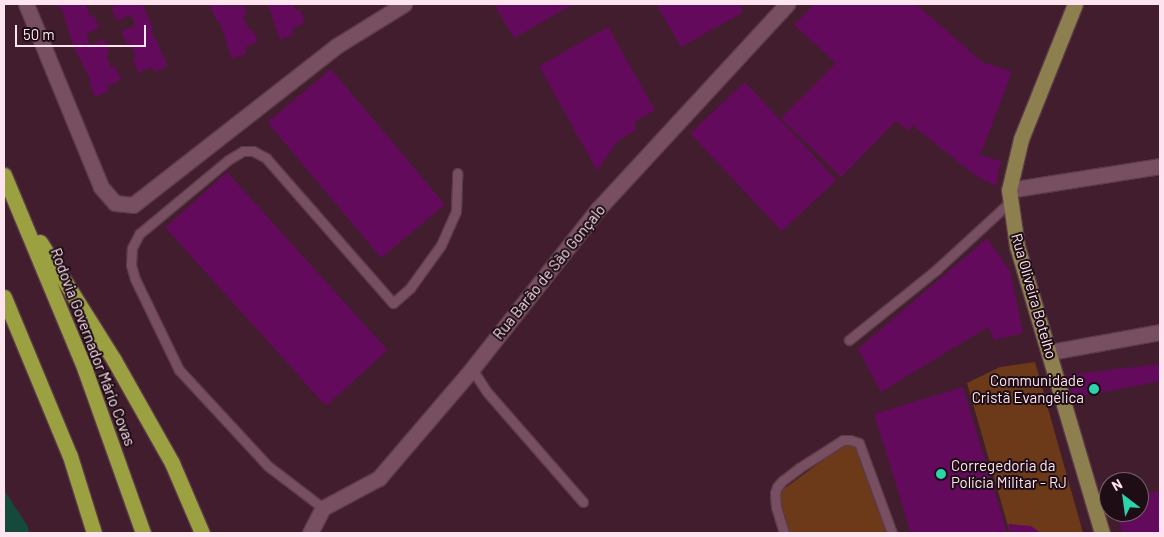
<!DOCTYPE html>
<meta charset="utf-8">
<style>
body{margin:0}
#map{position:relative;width:1164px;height:537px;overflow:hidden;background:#421d2e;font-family:Barlow,sans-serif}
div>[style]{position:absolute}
.green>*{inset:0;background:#6c3a18}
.water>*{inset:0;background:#15493b}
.building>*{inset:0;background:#640a5d;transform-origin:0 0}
.roads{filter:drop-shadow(1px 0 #5a3b4a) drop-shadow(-1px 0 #5a3b4a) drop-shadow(0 1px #5a3b4a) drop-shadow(0 -1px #5a3b4a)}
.lane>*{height:9px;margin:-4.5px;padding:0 4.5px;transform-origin:4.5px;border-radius:4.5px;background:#784e61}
.street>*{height:15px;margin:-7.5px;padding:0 7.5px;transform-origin:7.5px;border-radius:7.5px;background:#784e61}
.secondary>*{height:15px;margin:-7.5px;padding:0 7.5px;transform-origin:7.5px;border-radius:7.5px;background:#784e61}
.primary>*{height:15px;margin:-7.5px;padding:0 7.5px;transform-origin:7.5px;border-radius:7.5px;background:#8d7f4e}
.highway>*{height:15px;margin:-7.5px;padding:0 7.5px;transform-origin:7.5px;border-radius:7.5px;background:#9ba041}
.dots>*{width:14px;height:14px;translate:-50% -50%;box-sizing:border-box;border:2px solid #1e0d15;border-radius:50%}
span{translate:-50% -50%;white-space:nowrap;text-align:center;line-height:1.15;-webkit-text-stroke:4px #1e0d15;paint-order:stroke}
.street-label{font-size:15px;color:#fee4ee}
.poi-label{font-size:15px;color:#fee4ee}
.right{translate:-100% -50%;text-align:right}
.left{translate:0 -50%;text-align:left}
.frame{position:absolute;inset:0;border:5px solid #fee4ee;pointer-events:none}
.north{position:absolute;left:1099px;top:472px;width:50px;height:50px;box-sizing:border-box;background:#1e0d15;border:1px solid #78636c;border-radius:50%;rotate:330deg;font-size:14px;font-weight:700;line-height:20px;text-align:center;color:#fee4ee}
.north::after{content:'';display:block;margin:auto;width:18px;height:22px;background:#2ad5ac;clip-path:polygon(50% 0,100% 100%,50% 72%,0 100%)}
.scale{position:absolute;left:15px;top:25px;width:131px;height:22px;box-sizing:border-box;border:2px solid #fee4ee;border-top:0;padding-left:6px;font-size:15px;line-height:18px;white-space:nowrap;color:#fee4ee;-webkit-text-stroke:4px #1e0d15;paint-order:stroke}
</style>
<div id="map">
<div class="green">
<i style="clip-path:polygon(1035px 362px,1083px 533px,1010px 533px,967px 383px,1000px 367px)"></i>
<i style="clip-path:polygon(845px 444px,855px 447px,868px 477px,888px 533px,787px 533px,780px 508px,781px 491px)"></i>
</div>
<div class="water">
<i style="clip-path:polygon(4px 490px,27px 525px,30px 533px,4px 533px)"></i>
</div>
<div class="building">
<i style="clip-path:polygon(56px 4px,85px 4px,90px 16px,94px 15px,99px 28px,86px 34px,90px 45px,104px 39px,109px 52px,106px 54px,111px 68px,115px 66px,121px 80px,107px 86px,109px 91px,95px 97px,89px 82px,91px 81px,73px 45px,61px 7px,58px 8px)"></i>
<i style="clip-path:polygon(114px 4px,143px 4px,153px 29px,151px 30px,168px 66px,154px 72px,152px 67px,138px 73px,133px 59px,136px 57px,130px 44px,127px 45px,121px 31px,135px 26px,131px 15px,117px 21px,111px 7px,115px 6px)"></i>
<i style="clip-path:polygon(209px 4px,226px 4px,227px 7px,242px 4px,247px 15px,243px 16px,249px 30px,252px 29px,258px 42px,244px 48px,247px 53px,232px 59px,219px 21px,217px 22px)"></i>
<i style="clip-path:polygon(268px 4px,293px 4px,296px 11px,300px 9px,305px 23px,292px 29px,294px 34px,280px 40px)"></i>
<i style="clip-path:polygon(494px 4px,574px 4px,514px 38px)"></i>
<i style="clip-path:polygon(656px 4px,739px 4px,744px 12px,681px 47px)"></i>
<i style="clip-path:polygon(814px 4px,916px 4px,982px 62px,1012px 72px,980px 155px,1001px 161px,996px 186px,976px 176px,912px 125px,908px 131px,896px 121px,841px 177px,781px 118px,836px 63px,794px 25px)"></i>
<i style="clip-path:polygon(608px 27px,655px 110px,634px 122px,637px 129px,617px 142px,597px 171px,539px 66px)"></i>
<i style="left:331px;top:69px;width:177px;height:83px;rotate:50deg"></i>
<i style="left:745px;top:82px;width:134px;height:75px;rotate:47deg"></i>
<i style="left:227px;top:172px;width:240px;height:83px;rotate:48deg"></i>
<i style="clip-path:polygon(987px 238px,1010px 271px,1023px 333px,994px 340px,988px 327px,881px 392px,858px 349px)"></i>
<i style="clip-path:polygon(1160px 364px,1160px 381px,1073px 398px,1067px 375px)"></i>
<i style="clip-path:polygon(963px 387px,1007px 533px,911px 533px,874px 414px)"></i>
<i style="clip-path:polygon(1160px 491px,1160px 533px,1122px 533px,1117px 512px,1139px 512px,1139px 495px)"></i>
<i style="clip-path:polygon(1008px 524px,1031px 526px,1041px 533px,1010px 533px)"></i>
</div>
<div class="roads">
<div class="lane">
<i style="left:849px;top:340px;width:112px;rotate:-38.8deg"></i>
<i style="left:936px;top:270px;width:100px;rotate:-42.6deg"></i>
<i style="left:472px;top:369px;width:27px;rotate:57deg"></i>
<i style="left:487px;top:392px;width:146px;rotate:48.9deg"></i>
<i style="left:323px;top:508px;width:69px;rotate:-142.6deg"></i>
<i style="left:268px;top:466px;width:131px;rotate:-132.8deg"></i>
<i style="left:179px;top:370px;width:101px;rotate:-115.8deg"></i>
<i style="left:135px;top:279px;width:15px;rotate:-106deg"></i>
<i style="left:131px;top:265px;width:17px;rotate:-87deg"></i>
<i style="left:132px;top:248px;width:16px;rotate:-63deg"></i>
<i style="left:139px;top:234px;width:116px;rotate:-39.7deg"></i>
<i style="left:228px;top:160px;width:17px;rotate:-31deg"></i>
<i style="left:243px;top:151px;width:10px"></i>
<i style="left:253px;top:151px;width:15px;rotate:28deg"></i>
<i style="left:266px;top:158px;width:193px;rotate:48.8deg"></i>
<i style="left:393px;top:303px;width:23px;rotate:-41deg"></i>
<i style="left:410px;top:288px;width:53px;rotate:-54.2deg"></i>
<i style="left:441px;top:245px;width:37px;rotate:-66deg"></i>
<i style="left:456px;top:211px;width:38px;rotate:-88deg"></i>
<i style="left:784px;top:533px;width:27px;rotate:-107deg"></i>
<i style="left:776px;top:507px;width:14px;rotate:-94deg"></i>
<i style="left:775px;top:493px;width:6px;rotate:-72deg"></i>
<i style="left:777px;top:487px;width:8px;rotate:-50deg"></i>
<i style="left:782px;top:481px;width:21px;rotate:-37deg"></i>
<i style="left:799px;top:468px;width:52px;rotate:-32.5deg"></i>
<i style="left:843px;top:440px;width:7px"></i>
<i style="left:850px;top:440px;width:9px;rotate:18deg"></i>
<i style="left:859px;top:443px;width:96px;rotate:69.9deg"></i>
</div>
<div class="street">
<i style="left:26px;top:4px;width:198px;rotate:67.7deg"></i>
<i style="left:101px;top:187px;width:21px;rotate:49deg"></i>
<i style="left:115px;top:203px;width:18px;rotate:6deg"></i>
<i style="left:133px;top:205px;width:260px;rotate:-38deg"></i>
<i style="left:338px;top:45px;width:78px;rotate:-31.8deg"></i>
<i style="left:1050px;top:352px;width:112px;rotate:-10.3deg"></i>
<i style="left:310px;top:533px;width:28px;rotate:-63deg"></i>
<i style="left:323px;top:508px;width:64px;rotate:-28.2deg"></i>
<i style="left:379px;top:478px;width:143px;rotate:-49.5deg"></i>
<i style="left:472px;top:369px;width:204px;rotate:-51.8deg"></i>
<i style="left:598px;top:209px;width:279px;rotate:-47.3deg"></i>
</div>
<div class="secondary">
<i style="left:1009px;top:190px;width:153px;rotate:-9deg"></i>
</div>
<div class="primary">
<i style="left:1075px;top:4px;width:145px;rotate:111.8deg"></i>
<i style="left:1021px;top:139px;width:52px;rotate:103.2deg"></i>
<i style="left:1009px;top:190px;width:57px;rotate:81.9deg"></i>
<i style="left:1017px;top:246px;width:299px;rotate:73.5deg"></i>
</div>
<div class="highway">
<i style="left:4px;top:175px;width:211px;rotate:67.4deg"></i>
<i style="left:85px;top:370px;width:173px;rotate:70.4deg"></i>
<i style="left:40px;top:242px;width:139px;rotate:57.9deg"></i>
<i style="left:114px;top:360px;width:118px;rotate:60.6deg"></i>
<i style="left:172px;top:463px;width:76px;rotate:66.8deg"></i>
<i style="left:4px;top:297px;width:172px;rotate:67.5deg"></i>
<i style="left:70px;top:456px;width:81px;rotate:72.7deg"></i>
</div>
</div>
<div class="dots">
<i style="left:1094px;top:389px;background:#2ad5ac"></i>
<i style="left:941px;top:474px;background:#2ad5ac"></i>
</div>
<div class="street-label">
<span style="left:549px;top:272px;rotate:-51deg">Rua Barão de São Gonçalo</span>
<span style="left:1034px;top:296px;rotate:74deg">Rua Oliveira Botelho</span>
<span style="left:93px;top:347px;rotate:69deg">Rodovia Governador Mário Covas</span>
</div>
<div class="poi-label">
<span class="right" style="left:1084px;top:389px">Communidade<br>Cristã Evangélica</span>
<span class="left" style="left:951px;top:474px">Corregedoria da<br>Polícia Militar - RJ</span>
</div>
<div class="frame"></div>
<div class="north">N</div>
<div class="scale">50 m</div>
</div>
